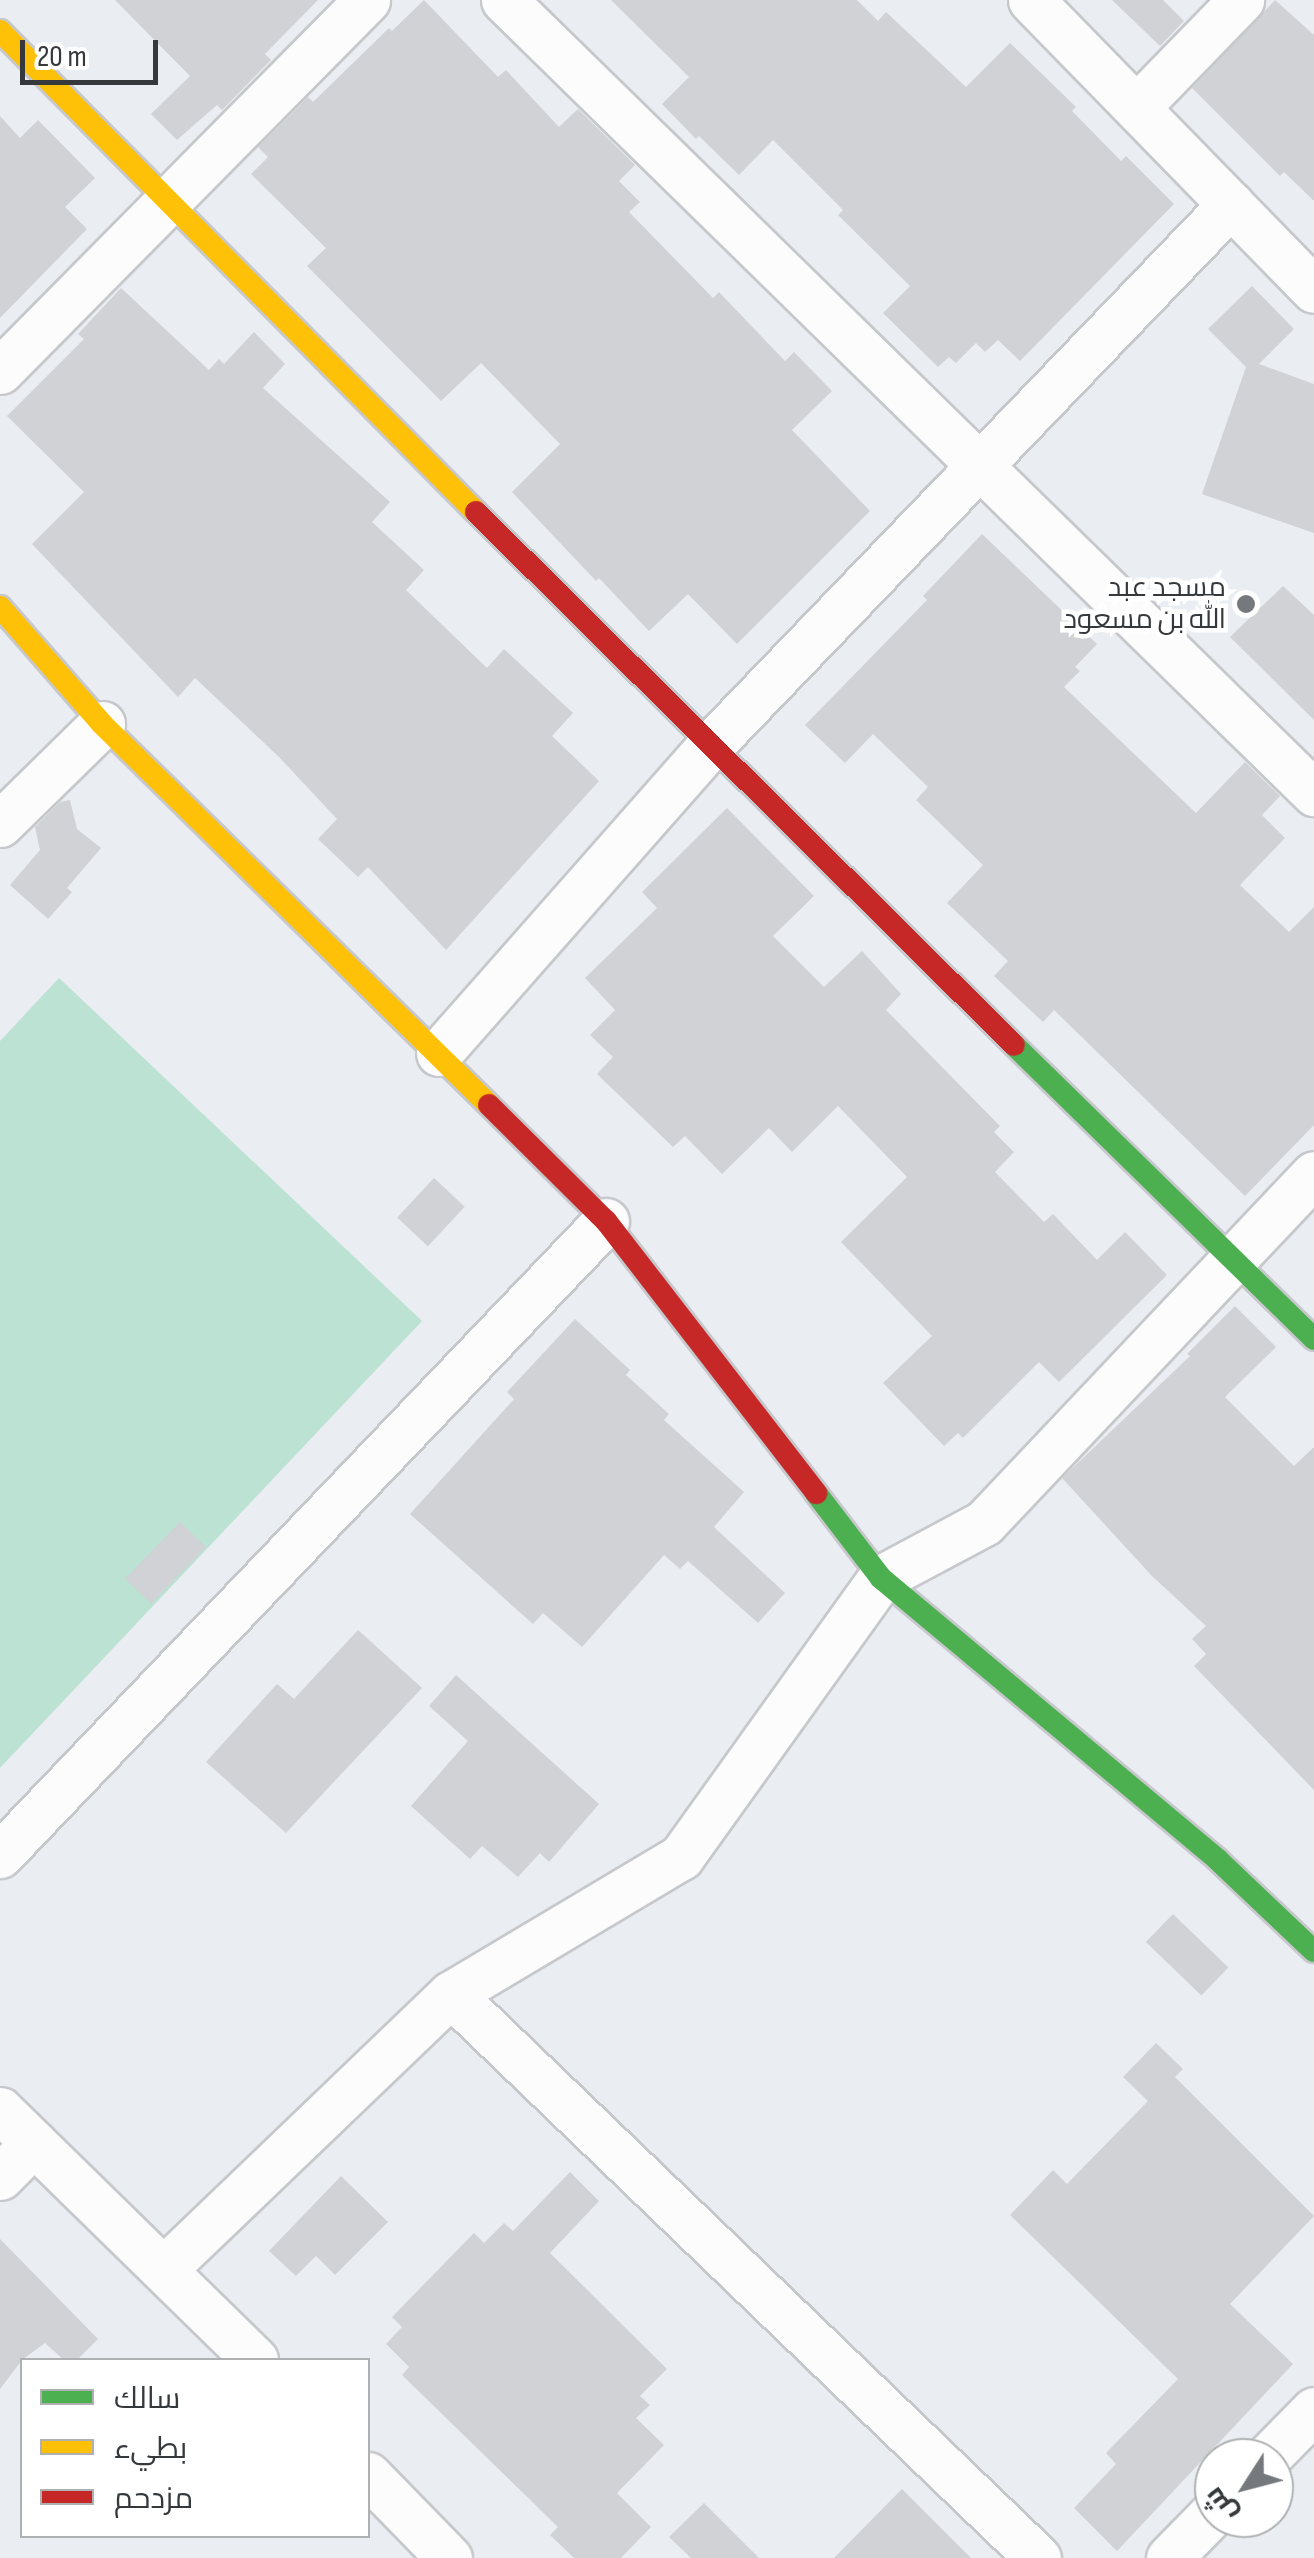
<!DOCTYPE html>
<meta charset="utf-8">
<style>
body{margin:0}
#map{position:relative;width:1314px;height:2558px;overflow:hidden;background:#eaedf2;font-family:"Sofia Sans Condensed",Cairo,sans-serif}
div>[style]{position:absolute}
.green>*{inset:0;background:#bbe2d2}
.building>*{inset:0;background:#d0d2d6;transform-origin:0 0}
.roads{filter:drop-shadow(2px 0 #c7c8cc) drop-shadow(-2px 0 #c7c8cc) drop-shadow(0 2px #c7c8cc) drop-shadow(0 -2px #c7c8cc)}
.street>*{height:45px;margin:-22.5px;padding:0 22.5px;transform-origin:22.5px;border-radius:22.5px;background:#fcfcfd}
.fast>*{height:22px;margin:-11px;padding:0 11px;transform-origin:11px;border-radius:11px;background:#4caf50}
.slow>*{height:22px;margin:-11px;padding:0 11px;transform-origin:11px;border-radius:11px;background:#ffc107}
.jam>*{height:22px;margin:-11px;padding:0 11px;transform-origin:11px;border-radius:11px;background:#c62828}
.dots>*{width:28px;height:28px;translate:-50% -50%;box-sizing:border-box;border:5px solid #fff;border-radius:50%}
span{translate:-50% -50%;white-space:nowrap;text-align:center;line-height:1.15;-webkit-text-stroke:9px #fff;paint-order:stroke}
.poi-label{font-size:28px;color:#36393c}
.right{translate:-100% -50%;text-align:right}
.legend{position:absolute;left:20px;top:2358px;width:350px;height:180px;box-sizing:border-box;background:#fff;border:2px solid #afb0b1;margin:0;padding:12px 18px;list-style:none;font-size:30px;color:#36393c}
.legend li{display:flex;align-items:center;gap:20px;height:50px}
.legend b{width:50px;border:2px solid #afb0b1}
.north{position:absolute;left:1194px;top:2438px;width:100px;height:100px;box-sizing:border-box;background:#fff;border:2px solid #afb0b1;border-radius:50%;rotate:234deg;font-size:28px;font-weight:700;line-height:40px;text-align:center;color:#36393c}
.north::after{content:'';display:block;margin:auto;width:35px;height:45px;background:#75787c;clip-path:polygon(50% 0,100% 100%,50% 72%,0 100%)}
.scale{position:absolute;left:20px;top:40px;width:138px;height:45px;box-sizing:border-box;border:5px solid #36393c;border-top:0;padding-left:12px;font-size:30px;line-height:35px;white-space:nowrap;color:#36393c;-webkit-text-stroke:8px #fff;paint-order:stroke}
</style>
<div id="map">
<div class="green">
<i style="clip-path:polygon(59px 978px,422px 1321px,0 1768px,0 1041px)"></i>
</div>
<div class="building">
<i style="clip-path:polygon(115px 0,318px 0,265px 54px,271px 60px,222px 110px,217px 105px,177px 140px,151px 114px,190px 76px)"></i>
<i style="clip-path:polygon(424px 0,498px 77px,506px 70px,559px 127px,578px 109px,635px 165px,619px 181px,640px 202px,629px 212px,713px 298px,719px 292px,785px 361px,794px 352px,832px 391px,792px 430px,870px 511px,737px 644px,688px 594px,649px 631px,599px 578px,596px 581px,512px 492px,560px 444px,481px 363px,441px 401px,307px 266px,326px 248px,251px 174px,268px 157px,258px 147px,308px 97px,313px 102px,389px 28px,392px 31px)"></i>
<i style="clip-path:polygon(611px 0,857px 0,878px 21px,886px 12px,966px 87px,1010px 43px,1076px 107px,1072px 111px,1121px 161px,1126px 156px,1174px 204px,1020px 361px,998px 340px,985px 352px,976px 343px,956px 363px,949px 357px,938px 367px,883px 313px,910px 286px,838px 215px,843px 210px,773px 140px,739px 175px,699px 136px,696px 139px,662px 104px,689px 77px)"></i>
<i style="clip-path:polygon(1112px 0,1163px 0,1184px 21px,1160px 46px)"></i>
<i style="clip-path:polygon(1275px 0,1314px 35px,1314px 201px,1284px 172px,1280px 176px,1192px 88px)"></i>
<i style="clip-path:polygon(0 116px,20px 138px,38px 120px,95px 178px,65px 207px,87px 229px,0 318px)"></i>
<i style="clip-path:polygon(1252px 286px,1294px 329px,1259px 364px,1314px 384px,1314px 533px,1202px 494px,1246px 367px,1208px 329px)"></i>
<i style="clip-path:polygon(121px 288px,209px 370px,219px 359px,224px 364px,254px 332px,285px 364px,263px 388px,390px 502px,372px 522px,424px 570px,406px 590px,487px 668px,504px 649px,573px 713px,552px 736px,599px 781px,446px 950px,368px 867px,358px 877px,318px 839px,337px 819px,279px 757px,195px 678px,178px 697px,32px 544px,84px 492px,7px 416px,84px 339px,78px 334px)"></i>
<i style="clip-path:polygon(982px 534px,1097px 644px,1075px 667px,1080px 671px,1064px 687px,1196px 813px,1245px 762px,1280px 796px,1262px 815px,1285px 838px,1240px 885px,1289px 932px,1314px 907px,1314px 1125px,1245px 1196px,1054px 1010px,1043px 1022px,994px 976px,1008px 961px,947px 903px,983px 865px,916px 800px,928px 787px,873px 734px,845px 763px,805px 725px,927px 600px,923px 596px)"></i>
<i style="clip-path:polygon(1283px 586px,1314px 615px,1314px 720px,1230px 637px)"></i>
<i style="clip-path:polygon(70px 800px,77px 829px,101px 848px,67px 888px,72px 892px,48px 919px,10px 885px,40px 850px,35px 827px,60px 802px)"></i>
<i style="clip-path:polygon(727px 808px,814px 896px,773px 936px,824px 987px,862px 951px,901px 994px,886px 1010px,1000px 1126px,994px 1132px,1014px 1152px,995px 1172px,1044px 1222px,1053px 1214px,1097px 1260px,1125px 1232px,1167px 1275px,1059px 1382px,1039px 1362px,963px 1438px,958px 1433px,944px 1446px,883px 1383px,932px 1336px,841px 1242px,907px 1177px,838px 1106px,792px 1152px,769px 1128px,722px 1174px,685px 1136px,673px 1147px,597px 1074px,613px 1057px,590px 1035px,615px 1010px,585px 978px,657px 908px,642px 892px)"></i>
<i style="left:434px;top:1178px;width:42px;height:54px;rotate:43deg"></i>
<i style="clip-path:polygon(1235px 1306px,1276px 1347px,1225px 1397px,1294px 1466px,1314px 1447px,1314px 1790px,1194px 1666px,1206px 1654px,1192px 1639px,1206px 1626px,1152px 1576px,1062px 1478px,1190px 1356px,1187px 1354px)"></i>
<i style="clip-path:polygon(575px 1319px,630px 1370px,626px 1375px,669px 1414px,664px 1420px,744px 1492px,714px 1527px,785px 1593px,758px 1623px,688px 1561px,680px 1569px,664px 1555px,582px 1647px,543px 1613px,533px 1624px,410px 1514px,514px 1399px,507px 1392px)"></i>
<i style="left:180px;top:1522px;width:36px;height:79px;rotate:44deg"></i>
<i style="clip-path:polygon(358px 1630px,422px 1688px,286px 1833px,206px 1762px,277px 1684px,294px 1699px)"></i>
<i style="clip-path:polygon(456px 1675px,599px 1804px,549px 1862px,540px 1853px,518px 1877px,482px 1846px,470px 1859px,411px 1806px,468px 1741px,429px 1706px)"></i>
<i style="left:1173px;top:1914px;width:77px;height:39px;rotate:44deg"></i>
<i style="clip-path:polygon(1156px 2043px,1183px 2069px,1175px 2077px,1314px 2216px,1230px 2304px,1293px 2364px,1117px 2551px,1074px 2508px,1116px 2464px,1106px 2453px,1178px 2379px,1010px 2215px,1053px 2170px,1067px 2184px,1148px 2101px,1123px 2077px)"></i>
<i style="clip-path:polygon(570px 2172px,599px 2201px,550px 2253px,667px 2369px,640px 2396px,650px 2405px,636px 2418px,664px 2445px,617px 2493px,651px 2527px,621px 2558px,574px 2558px,550px 2535px,558px 2527px,402px 2375px,409px 2367px,386px 2344px,402px 2327px,392px 2317px,474px 2233px,484px 2243px,504px 2223px,513px 2231px)"></i>
<i style="clip-path:polygon(341px 2176px,388px 2222px,335px 2275px,316px 2256px,296px 2276px,269px 2251px)"></i>
<i style="clip-path:polygon(0 2239px,98px 2339px,77px 2360px,64px 2360px,45px 2343px,22px 2360px,0 2389px)"></i>
<i style="clip-path:polygon(902px 2489px,971px 2558px,834px 2558px)"></i>
<i style="clip-path:polygon(704px 2503px,759px 2558px,691px 2558px,669px 2537px)"></i>
</div>
<div class="roads">
<div class="street">
<i style="left:504px;top:0;width:1134px;rotate:44.39deg"></i>
<i style="left:1031px;top:0;width:405px;rotate:45.7deg"></i>
<i style="left:1138px;top:106px;width:148px;rotate:-45.8deg"></i>
<i style="left:0;top:371px;width:522px;rotate:-45.31deg"></i>
<i style="left:0;top:824px;width:143px;rotate:-44.4deg"></i>
<i style="left:439px;top:1053px;width:408px;rotate:-48.6deg"></i>
<i style="left:709px;top:747px;width:753px;rotate:-46.13deg"></i>
<i style="left:0;top:1855px;width:877px;rotate:-46.29deg"></i>
<i style="left:451px;top:1994px;width:814px;rotate:43.86deg"></i>
<i style="left:0;top:2110px;width:357px;rotate:44.4deg"></i>
<i style="left:0;top:2177px;width:48px;rotate:-45deg"></i>
<i style="left:164px;top:2269px;width:397px;rotate:-43.8deg"></i>
<i style="left:451px;top:1994px;width:268px;rotate:-30.8deg"></i>
<i style="left:681px;top:1857px;width:343px;rotate:-54.4deg"></i>
<i style="left:881px;top:1578px;width:117px;rotate:-28.1deg"></i>
<i style="left:984px;top:1523px;width:480px;rotate:-46.6deg"></i>
<i style="left:1267px;top:2458px;width:67px;rotate:-45.6deg"></i>
<i style="left:368px;top:2475px;width:116px;rotate:45.7deg"></i>
<i style="left:1169px;top:2558px;width:64px;rotate:-45.6deg"></i>
</div>
<div class="fast">
<i style="left:1014px;top:1045px;width:420px;rotate:44.4deg"></i>
<i style="left:816px;top:1493px;width:107px;rotate:52.6deg"></i>
<i style="left:881px;top:1578px;width:439px;rotate:39.9deg"></i>
<i style="left:1218px;top:1860px;width:132px;rotate:43.5deg"></i>
</div>
<div class="slow">
<i style="left:0;top:31px;width:677px;rotate:45.3deg"></i>
<i style="left:0;top:607px;width:155px;rotate:48.9deg"></i>
<i style="left:102px;top:724px;width:543px;rotate:44.55deg"></i>
</div>
<div class="jam">
<i style="left:476px;top:512px;width:757px;rotate:44.73deg"></i>
<i style="left:489px;top:1105px;width:165px;rotate:44.8deg"></i>
<i style="left:606px;top:1221px;width:344px;rotate:52.3deg"></i>
</div>
</div>
<div class="dots">
<i style="left:1246px;top:604px;background:#75787c"></i>
</div>
<div class="poi-label">
<span class="right" style="left:1226px;top:604px">مسجد عبد<br>الله بن مسعود</span>
</div>
<ul class="legend">
<li><b style="height:12px;background:#4caf50"></b>سالك</li>
<li><b style="height:12px;background:#ffc107"></b>بطيء</li>
<li><b style="height:12px;background:#c62828"></b>مزدحم</li>
</ul>
<div class="north">ش</div>
<div class="scale">20 m</div>
</div>
